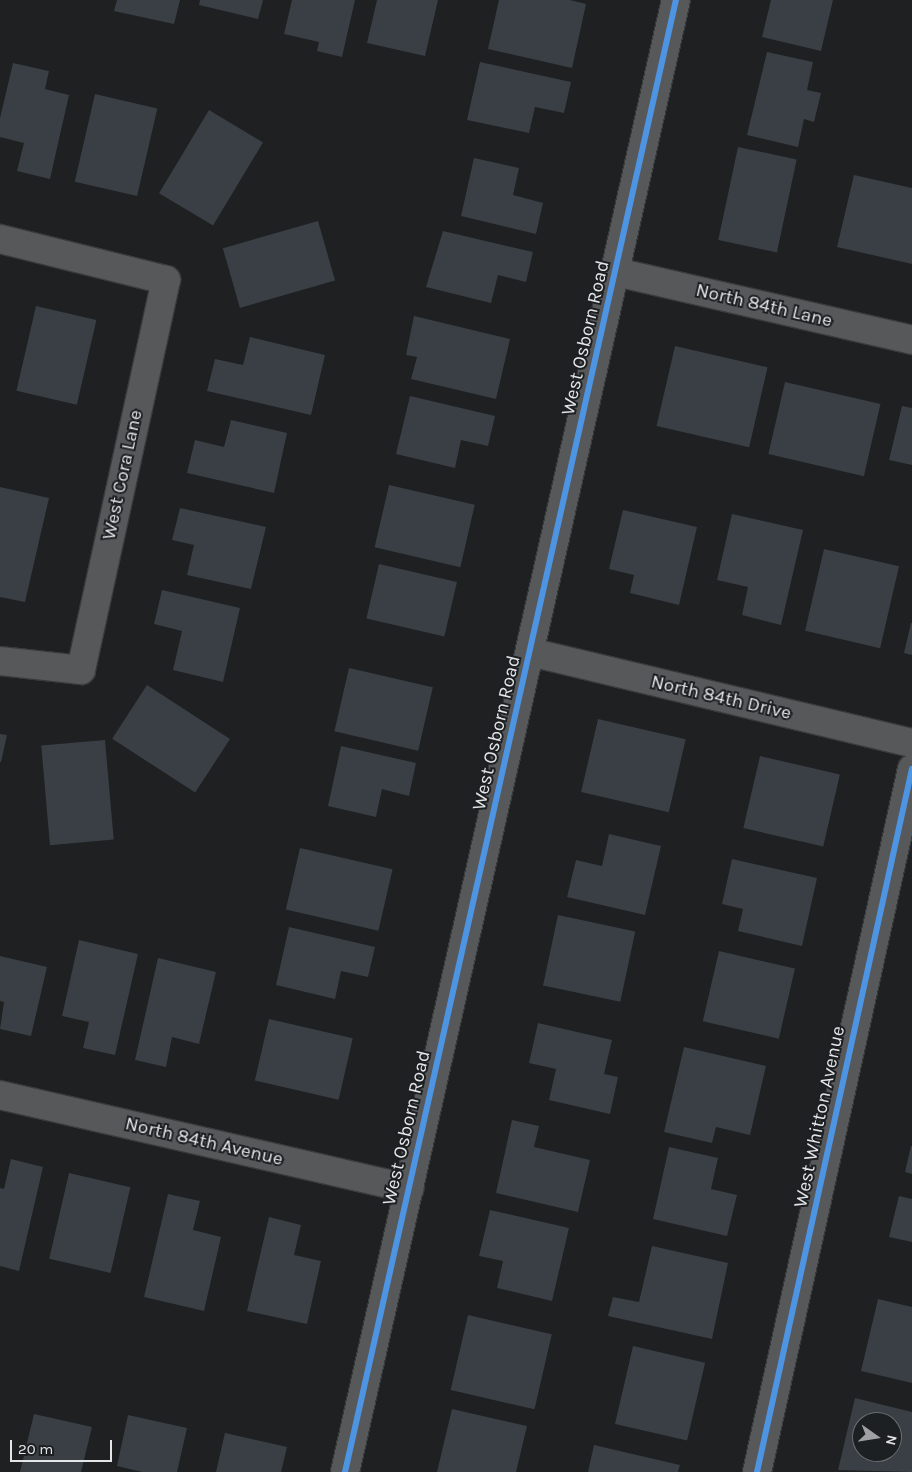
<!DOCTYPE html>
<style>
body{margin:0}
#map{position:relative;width:912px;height:1472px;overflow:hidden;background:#1e2022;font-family:Karla,sans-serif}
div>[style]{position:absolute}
.building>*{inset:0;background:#393f44;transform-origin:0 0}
.roads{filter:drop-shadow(1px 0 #383a3b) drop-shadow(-1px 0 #383a3b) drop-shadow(0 1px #383a3b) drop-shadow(0 -1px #383a3b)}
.minor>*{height:28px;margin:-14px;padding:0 14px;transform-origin:14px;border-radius:14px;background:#57585a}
.cycleway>*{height:6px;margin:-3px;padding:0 3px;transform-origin:3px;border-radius:3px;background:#4d94e3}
span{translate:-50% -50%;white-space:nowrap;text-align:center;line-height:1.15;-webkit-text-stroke:4px #1d2023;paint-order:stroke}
.street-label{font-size:19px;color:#e3e5e7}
.north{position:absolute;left:852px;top:1412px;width:50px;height:50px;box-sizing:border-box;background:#1d2023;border:1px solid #6c6f71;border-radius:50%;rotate:103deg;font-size:14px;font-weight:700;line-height:20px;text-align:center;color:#e3e5e7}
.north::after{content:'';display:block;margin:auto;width:18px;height:22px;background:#9ea0a2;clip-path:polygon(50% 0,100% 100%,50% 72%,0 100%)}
.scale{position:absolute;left:10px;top:1440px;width:102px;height:22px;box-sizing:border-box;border:2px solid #e3e5e7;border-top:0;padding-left:6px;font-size:15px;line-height:18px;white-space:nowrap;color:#e3e5e7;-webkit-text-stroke:4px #1d2023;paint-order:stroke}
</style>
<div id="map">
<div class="building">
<i style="clip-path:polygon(117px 0,180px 0,174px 24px,114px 11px)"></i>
<i style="clip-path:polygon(200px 0,263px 0,258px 19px,199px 5px)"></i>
<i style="clip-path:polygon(292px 0,355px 0,342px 57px,317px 51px,319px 42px,284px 34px)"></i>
<i style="clip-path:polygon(377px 0,438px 0,425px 56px,367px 43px)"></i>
<i style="clip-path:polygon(499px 0,570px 0,586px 4px,572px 68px,488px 49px)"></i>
<i style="clip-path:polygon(771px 0,833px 0,821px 51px,762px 37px)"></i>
<i style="clip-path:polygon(767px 52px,813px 62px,807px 90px,821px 93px,814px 122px,804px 119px,798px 147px,747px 135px)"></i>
<i style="clip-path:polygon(480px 62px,571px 82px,564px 113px,535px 107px,529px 133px,467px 120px)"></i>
<i style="clip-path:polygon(13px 63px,49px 71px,45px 89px,69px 95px,50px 179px,17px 171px,24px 143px,0 137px,0 118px)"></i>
<i style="left:95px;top:94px;width:64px;height:90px;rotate:13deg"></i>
<i style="left:209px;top:110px;width:63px;height:97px;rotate:31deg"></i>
<i style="left:738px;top:147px;width:60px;height:95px;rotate:12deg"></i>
<i style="clip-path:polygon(474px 158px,519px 168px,513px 195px,543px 203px,536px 234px,461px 216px)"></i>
<i style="clip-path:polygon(854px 175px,912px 188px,912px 264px,837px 247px)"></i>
<i style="left:318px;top:221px;width:62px;height:99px;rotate:74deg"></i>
<i style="clip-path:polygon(443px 231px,533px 252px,526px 282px,498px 275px,491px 303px,426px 287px)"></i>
<i style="left:36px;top:306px;width:62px;height:87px;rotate:13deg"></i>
<i style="clip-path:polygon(414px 316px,510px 339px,496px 399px,411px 379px,417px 357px,406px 355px)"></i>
<i style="clip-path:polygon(250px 337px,325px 355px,311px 415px,207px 391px,215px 359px,243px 365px)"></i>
<i style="left:675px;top:346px;width:95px;height:82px;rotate:13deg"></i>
<i style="left:785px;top:382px;width:98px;height:74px;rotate:13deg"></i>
<i style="clip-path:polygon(410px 396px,495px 416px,488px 446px,461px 440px,455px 468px,396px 454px)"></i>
<i style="clip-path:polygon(902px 406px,912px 408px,912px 465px,889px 460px)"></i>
<i style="clip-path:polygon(231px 420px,287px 433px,274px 493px,187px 473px,195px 440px,224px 447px)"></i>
<i style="left:389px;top:485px;width:88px;height:64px;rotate:13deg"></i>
<i style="clip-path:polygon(0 487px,49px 498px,25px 602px,0 597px)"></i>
<i style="clip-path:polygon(180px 508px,266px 527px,251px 589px,187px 575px,194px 545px,172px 540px)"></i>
<i style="clip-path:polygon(623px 510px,697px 527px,679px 605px,630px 593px,634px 575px,609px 569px)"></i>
<i style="clip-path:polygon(732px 514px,803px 530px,781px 625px,742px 615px,748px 587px,717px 580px)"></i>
<i style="left:824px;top:549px;width:77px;height:84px;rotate:13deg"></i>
<i style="left:379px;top:564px;width:80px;height:56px;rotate:13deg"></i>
<i style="clip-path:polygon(162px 590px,240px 608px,223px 682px,173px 670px,182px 631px,154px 624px)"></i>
<i style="clip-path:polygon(911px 623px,912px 623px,912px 655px,904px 653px)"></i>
<i style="left:349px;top:668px;width:86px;height:65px;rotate:13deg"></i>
<i style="left:147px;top:685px;width:99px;height:64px;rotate:33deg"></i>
<i style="left:598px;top:719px;width:90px;height:75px;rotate:13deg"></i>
<i style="clip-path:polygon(0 734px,7px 735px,1px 762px,0 762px)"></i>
<i style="left:105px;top:740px;width:100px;height:64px;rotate:85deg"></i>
<i style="clip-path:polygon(341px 746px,416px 763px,409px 796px,382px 789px,376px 817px,328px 806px)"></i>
<i style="left:760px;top:756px;width:82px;height:74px;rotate:13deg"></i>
<i style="clip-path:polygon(609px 834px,661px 846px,645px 915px,567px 897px,576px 860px,602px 866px)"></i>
<i style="left:300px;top:848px;width:95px;height:63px;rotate:13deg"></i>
<i style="clip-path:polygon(732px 859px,817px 878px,802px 946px,738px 931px,743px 909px,722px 904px)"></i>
<i style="left:558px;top:915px;width:79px;height:72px;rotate:12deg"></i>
<i style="clip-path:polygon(289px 927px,375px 947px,368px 977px,341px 971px,335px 999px,276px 985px)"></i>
<i style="clip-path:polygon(79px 940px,138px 954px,115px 1055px,83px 1048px,89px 1022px,62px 1016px)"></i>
<i style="left:719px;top:951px;width:78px;height:72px;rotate:13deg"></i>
<i style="clip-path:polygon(0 956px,47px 967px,31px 1036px,0 1029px,4px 1002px,0 1001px)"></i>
<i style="clip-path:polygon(158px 958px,216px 972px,199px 1044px,172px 1037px,166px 1067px,135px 1060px)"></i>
<i style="left:269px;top:1019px;width:86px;height:63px;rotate:13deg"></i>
<i style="clip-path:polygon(538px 1023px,612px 1040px,604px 1074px,618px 1077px,610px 1114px,549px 1100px,556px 1069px,529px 1063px)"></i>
<i style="clip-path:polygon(684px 1047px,766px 1066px,750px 1135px,716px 1127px,712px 1143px,664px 1132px)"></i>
<i style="clip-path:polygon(512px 1120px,539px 1126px,534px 1147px,590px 1160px,578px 1212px,496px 1193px)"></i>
<i style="clip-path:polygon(911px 1146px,912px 1146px,912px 1174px,905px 1172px)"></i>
<i style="clip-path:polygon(669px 1147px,718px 1158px,711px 1189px,737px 1195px,727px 1236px,653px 1219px)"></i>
<i style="clip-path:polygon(11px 1159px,43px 1167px,19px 1271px,0 1266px,0 1188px,4px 1189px)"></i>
<i style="left:69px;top:1173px;width:63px;height:88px;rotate:13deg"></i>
<i style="clip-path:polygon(168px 1194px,200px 1201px,193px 1230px,221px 1237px,204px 1311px,144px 1297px)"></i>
<i style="clip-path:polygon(899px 1196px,912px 1199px,912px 1242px,889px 1237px)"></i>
<i style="clip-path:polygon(490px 1210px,569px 1228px,552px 1301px,497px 1288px,503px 1261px,479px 1256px)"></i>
<i style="clip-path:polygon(269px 1217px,301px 1225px,294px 1255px,321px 1261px,307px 1324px,247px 1311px)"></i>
<i style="clip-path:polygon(652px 1246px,728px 1263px,712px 1339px,608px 1316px,613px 1297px,639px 1302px)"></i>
<i style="clip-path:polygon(878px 1299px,912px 1307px,912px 1383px,861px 1371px)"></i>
<i style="left:468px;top:1315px;width:86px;height:77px;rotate:13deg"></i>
<i style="left:633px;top:1346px;width:74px;height:80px;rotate:13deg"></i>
<i style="clip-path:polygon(evenodd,855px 1398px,912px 1412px,912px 1472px,838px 1470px,855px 1398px,862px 1422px,892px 1422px,892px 1452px,862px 1452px,862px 1422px)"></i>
<i style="clip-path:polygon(452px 1409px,527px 1426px,516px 1472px,437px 1472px)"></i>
<i style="clip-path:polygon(34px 1414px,92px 1427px,81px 1472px,20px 1472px)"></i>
<i style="clip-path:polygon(128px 1415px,187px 1428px,177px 1472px,142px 1472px,117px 1466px)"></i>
<i style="clip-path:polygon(225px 1433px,287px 1447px,281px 1472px,216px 1472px)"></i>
<i style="clip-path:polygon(594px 1445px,680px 1465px,678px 1472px,588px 1472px)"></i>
</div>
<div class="roads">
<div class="minor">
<i style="left:0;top:239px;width:171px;rotate:13.9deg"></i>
<i style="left:166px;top:280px;width:399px;rotate:102.3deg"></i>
<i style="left:81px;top:670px;width:81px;rotate:-173.7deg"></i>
<i style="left:616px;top:272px;width:304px;rotate:12.9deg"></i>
<i style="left:530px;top:652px;width:393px;rotate:13.4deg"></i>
<i style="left:0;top:1095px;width:420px;rotate:12.9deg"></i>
<i style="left:345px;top:1472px;width:1509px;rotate:-77.33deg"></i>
<i style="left:757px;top:1472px;width:720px;rotate:-77.57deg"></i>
</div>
</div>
<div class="cycleway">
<i style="left:345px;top:1472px;width:1509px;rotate:-77.33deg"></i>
<i style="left:757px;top:1472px;width:720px;rotate:-77.57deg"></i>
</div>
<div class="street-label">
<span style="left:764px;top:306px;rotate:13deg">North 84th Lane</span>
<span style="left:586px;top:338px;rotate:-77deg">West Osborn Road</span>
<span style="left:123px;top:475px;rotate:-78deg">West Cora Lane</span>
<span style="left:721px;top:698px;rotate:13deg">North 84th Drive</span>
<span style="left:497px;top:733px;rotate:-77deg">West Osborn Road</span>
<span style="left:820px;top:1117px;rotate:-78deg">West Whitton Avenue</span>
<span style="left:407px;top:1128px;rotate:-77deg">West Osborn Road</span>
<span style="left:204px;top:1142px;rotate:13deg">North 84th Avenue</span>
</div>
<div class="north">N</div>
<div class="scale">20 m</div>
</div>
